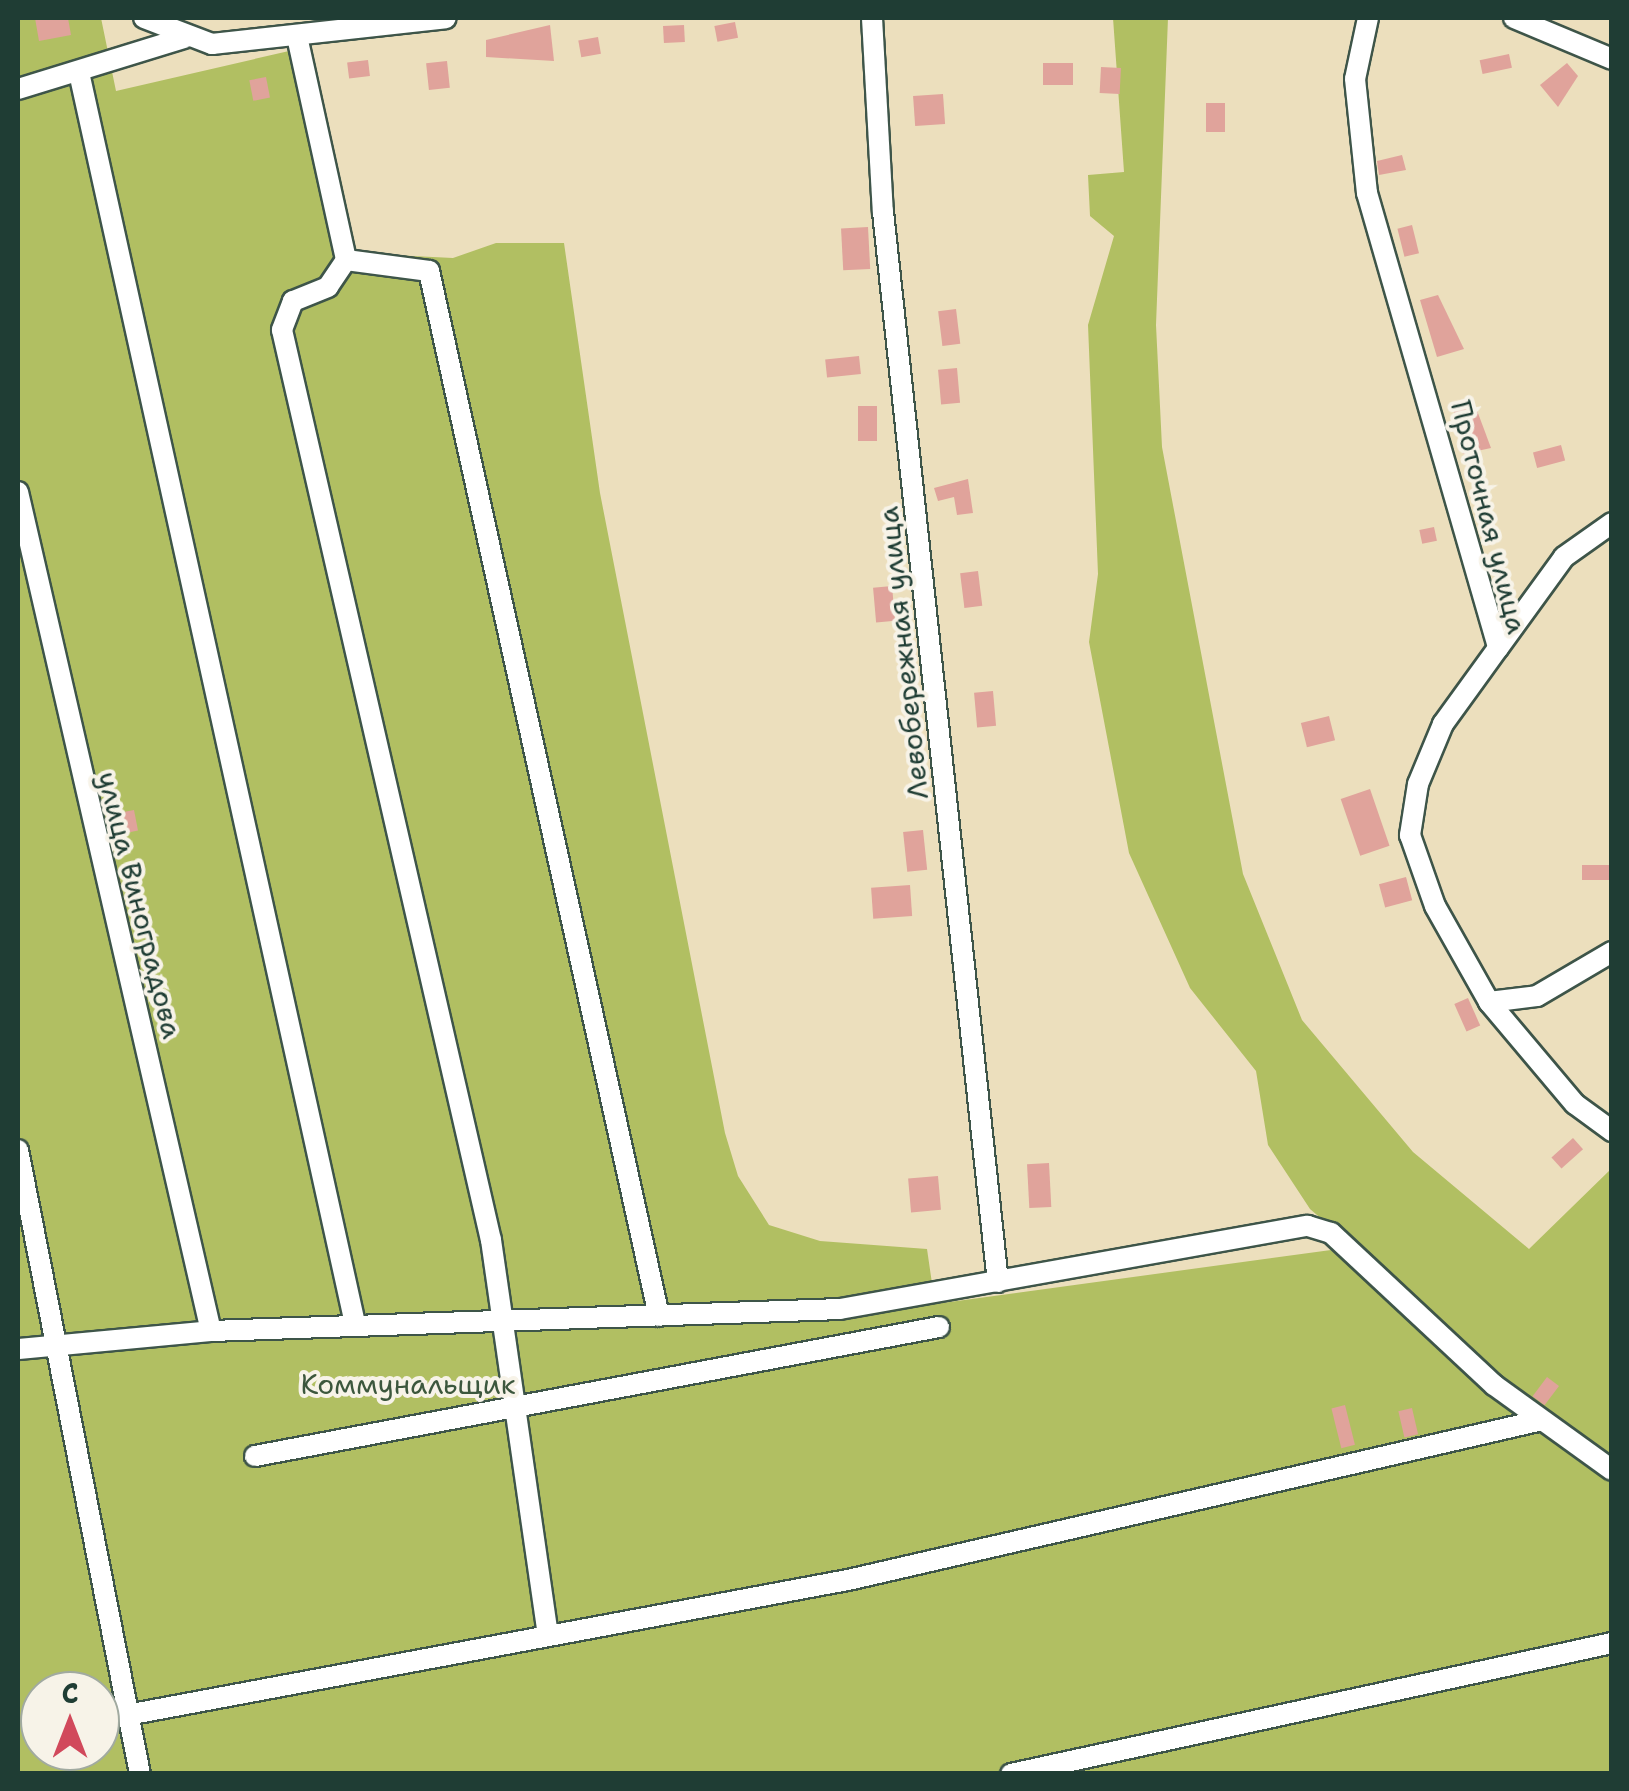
<!DOCTYPE html>
<meta charset="utf-8">
<style>
body{margin:0}
#map{position:relative;width:1629px;height:1791px;overflow:hidden;background:#ecdfbd;font-family:"Shantell Sans",sans-serif}
div>[style]{position:absolute}
.green>*{inset:0;background:#b1bf62}
.building>*{inset:0;background:#e0a39b;transform-origin:0 0}
.roads{filter:drop-shadow(2px 0 #3e5549) drop-shadow(-2px 0 #3e5549) drop-shadow(0 2px #3e5549) drop-shadow(0 -2px #3e5549)}
.minor>*{height:20px;margin:-10px;padding:0 10px;transform-origin:10px;border-radius:10px;background:#fff}
span{translate:-50% -50%;white-space:nowrap;text-align:center;line-height:1.15;-webkit-text-stroke:8px #f7f3e8;paint-order:stroke}
.street-label{font-size:28px;color:#1f3d34}
.park-label{font-size:28px;color:#3c573d}
.frame{position:absolute;inset:0;border:20px solid #1f3d34;pointer-events:none}
.north{position:absolute;left:20px;top:1671px;width:100px;height:100px;box-sizing:border-box;background:#f7f3e8;border:2px solid #a1aaa0;border-radius:50%;rotate:0deg;font-size:28px;font-weight:700;line-height:40px;text-align:center;color:#1f3d34}
.north::after{content:'';display:block;margin:auto;width:35px;height:45px;background:#d1495b;clip-path:polygon(50% 0,100% 100%,50% 72%,0 100%)}
</style>
<div id="map">
<div class="green">
<i style="clip-path:polygon(evenodd,18px 18px,101px 18px,116px 91px,289px 51px,332px 252px,453px 258px,496px 243px,564px 243px,600px 493px,725px 1133px,738px 1176px,769px 1225px,820px 1241px,927px 1249px,935px 1304px,1331px 1250px,1434px 1342px,1454px 1332px,1310px 1209px,1268px 1145px,1256px 1071px,1190px 988px,1129px 853px,1089px 642px,1098px 574px,1088px 325px,1114px 236px,1090px 216px,1088px 175px,1124px 172px,1113px 18px,1168px 18px,1156px 325px,1162px 447px,1243px 874px,1302px 1020px,1413px 1152px,1529px 1249px,1611px 1169px,1611px 1773px,18px 1773px,18px 18px,40px 1691px,100px 1691px,100px 1751px,40px 1751px,40px 1691px)"></i>
</div>
<div class="building">
<i style="clip-path:polygon(35px 18px,68px 18px,71px 35px,39px 41px)"></i>
<i style="left:735px;top:22px;width:16px;height:21px;rotate:79deg"></i>
<i style="clip-path:polygon(550px 25px,554px 61px,486px 57px,486px 40px)"></i>
<i style="left:684px;top:25px;width:17px;height:21px;rotate:87deg"></i>
<i style="left:598px;top:37px;width:17px;height:20px;rotate:80deg"></i>
<i style="left:1509px;top:54px;width:14px;height:30px;rotate:78deg"></i>
<i style="left:368px;top:60px;width:16px;height:21px;rotate:83deg"></i>
<i style="left:447px;top:61px;width:27px;height:21px;rotate:84deg"></i>
<i style="left:1043px;top:63px;width:30px;height:22px"></i>
<i style="clip-path:polygon(1567px 63px,1578px 76px,1558px 107px,1540px 85px)"></i>
<i style="left:1101px;top:67px;width:20px;height:26px;rotate:3deg"></i>
<i style="left:266px;top:77px;width:21px;height:17px;rotate:79deg"></i>
<i style="left:943px;top:94px;width:30px;height:30px;rotate:86deg"></i>
<i style="left:1206px;top:103px;width:19px;height:29px"></i>
<i style="clip-path:polygon(1402px 155px,1406px 170px,1379px 175px,1377px 161px)"></i>
<i style="left:1412px;top:225px;width:29px;height:15px;rotate:76deg"></i>
<i style="left:868px;top:227px;width:42px;height:27px;rotate:87deg"></i>
<i style="clip-path:polygon(1438px 295px,1464px 349px,1437px 357px,1420px 300px)"></i>
<i style="left:956px;top:309px;width:35px;height:18px;rotate:83deg"></i>
<i style="left:859px;top:356px;width:18px;height:34px;rotate:84deg"></i>
<i style="left:957px;top:368px;width:35px;height:19px;rotate:85deg"></i>
<i style="clip-path:polygon(1472px 397px,1491px 448px,1463px 454px,1452px 404px)"></i>
<i style="left:858px;top:406px;width:19px;height:35px"></i>
<i style="left:1561px;top:445px;width:16px;height:29px;rotate:75deg"></i>
<i style="clip-path:polygon(968px 479px,973px 513px,957px 515px,954px 497px,938px 501px,934px 488px)"></i>
<i style="left:1434px;top:527px;width:14px;height:15px;rotate:78deg"></i>
<i style="left:978px;top:571px;width:35px;height:18px;rotate:83deg"></i>
<i style="left:892px;top:586px;width:35px;height:19px;rotate:85deg"></i>
<i style="left:993px;top:691px;width:35px;height:19px;rotate:85deg"></i>
<i style="left:1329px;top:716px;width:25px;height:29px;rotate:76deg"></i>
<i style="left:1370px;top:789px;width:60px;height:31px;rotate:71deg"></i>
<i style="left:134px;top:810px;width:21px;height:25px;rotate:79deg"></i>
<i style="left:923px;top:830px;width:40px;height:20px;rotate:84deg"></i>
<i style="left:1612px;top:865px;width:15px;height:30px;rotate:90deg"></i>
<i style="left:1406px;top:877px;width:24px;height:28px;rotate:75deg"></i>
<i style="left:910px;top:885px;width:31px;height:39px;rotate:86deg"></i>
<i style="left:1468px;top:998px;width:30px;height:15px;rotate:66deg"></i>
<i style="left:1573px;top:1138px;width:15px;height:29px;rotate:48deg"></i>
<i style="left:1049px;top:1163px;width:44px;height:22px;rotate:87deg"></i>
<i style="left:938px;top:1176px;width:34px;height:30px;rotate:85deg"></i>
<i style="left:1547px;top:1377px;width:15px;height:24px;rotate:37deg"></i>
<i style="left:1345px;top:1405px;width:41px;height:14px;rotate:76deg"></i>
<i style="left:1412px;top:1408px;width:27px;height:14px;rotate:77deg"></i>
</div>
<div class="roads">
<div class="minor">
<i style="left:144px;top:18px;width:73px;rotate:20.9deg"></i>
<i style="left:212px;top:44px;width:235px;rotate:-6.3deg"></i>
<i style="left:872px;top:18px;width:194px;rotate:86.8deg"></i>
<i style="left:883px;top:212px;width:1076px;rotate:83.87deg"></i>
<i style="left:1368px;top:18px;width:62px;rotate:102deg"></i>
<i style="left:1355px;top:79px;width:115px;rotate:84deg"></i>
<i style="left:1367px;top:193px;width:473px;rotate:73.9deg"></i>
<i style="left:1498px;top:648px;width:94px;rotate:125.9deg"></i>
<i style="left:1443px;top:724px;width:65px;rotate:112.6deg"></i>
<i style="left:1418px;top:784px;width:52px;rotate:98.9deg"></i>
<i style="left:1410px;top:835px;width:75px;rotate:70.6deg"></i>
<i style="left:1435px;top:906px;width:110px;rotate:60.6deg"></i>
<i style="left:1489px;top:1002px;width:133px;rotate:49.9deg"></i>
<i style="left:1575px;top:1104px;width:46px;rotate:36.1deg"></i>
<i style="left:1514px;top:18px;width:106px;rotate:22.7deg"></i>
<i style="left:298px;top:41px;width:224px;rotate:77.6deg"></i>
<i style="left:346px;top:260px;width:32px;rotate:124deg"></i>
<i style="left:328px;top:287px;width:38px;rotate:158deg"></i>
<i style="left:293px;top:301px;width:31px;rotate:111deg"></i>
<i style="left:282px;top:330px;width:934px;rotate:77.07deg"></i>
<i style="left:491px;top:1240px;width:399px;rotate:81.8deg"></i>
<i style="left:80px;top:77px;width:1277px;rotate:77.56deg"></i>
<i style="left:18px;top:89px;width:174px;rotate:-17.1deg"></i>
<i style="left:346px;top:260px;width:84px;rotate:7.5deg"></i>
<i style="left:429px;top:271px;width:1070px;rotate:77.59deg"></i>
<i style="left:18px;top:492px;width:861px;rotate:77.05deg"></i>
<i style="left:1498px;top:648px;width:112px;rotate:-54deg"></i>
<i style="left:1564px;top:557px;width:59px;rotate:-35.3deg"></i>
<i style="left:1489px;top:1002px;width:48px;rotate:-7.1deg"></i>
<i style="left:1537px;top:996px;width:87px;rotate:-30.4deg"></i>
<i style="left:18px;top:1150px;width:636px;rotate:78.94deg"></i>
<i style="left:18px;top:1349px;width:194px;rotate:-5.3deg"></i>
<i style="left:211px;top:1331px;width:629px;rotate:-2deg"></i>
<i style="left:840px;top:1309px;width:475px;rotate:-10.1deg"></i>
<i style="left:1308px;top:1226px;width:24px;rotate:17deg"></i>
<i style="left:1331px;top:1233px;width:223px;rotate:43deg"></i>
<i style="left:1494px;top:1385px;width:145px;rotate:35.8deg"></i>
<i style="left:255px;top:1456px;width:696px;rotate:-10.68deg"></i>
<i style="left:127px;top:1715px;width:734px;rotate:-10.61deg"></i>
<i style="left:848px;top:1580px;width:708px;rotate:-12.98deg"></i>
<i style="left:1011px;top:1774px;width:615px;rotate:-12.3deg"></i>
</div>
</div>
<div class="street-label">
<span style="left:1489px;top:517px;rotate:76deg">Проточная улица</span>
<span style="left:903px;top:653px;rotate:-96deg">Левобережная улица</span>
<span style="left:140px;top:905px;rotate:76deg">улица Виноградова</span>
</div>
<div class="park-label">
<span style="left:408px;top:1384px">Коммунальщик</span>
</div>
<div class="frame"></div>
<div class="north">С</div>
</div>
